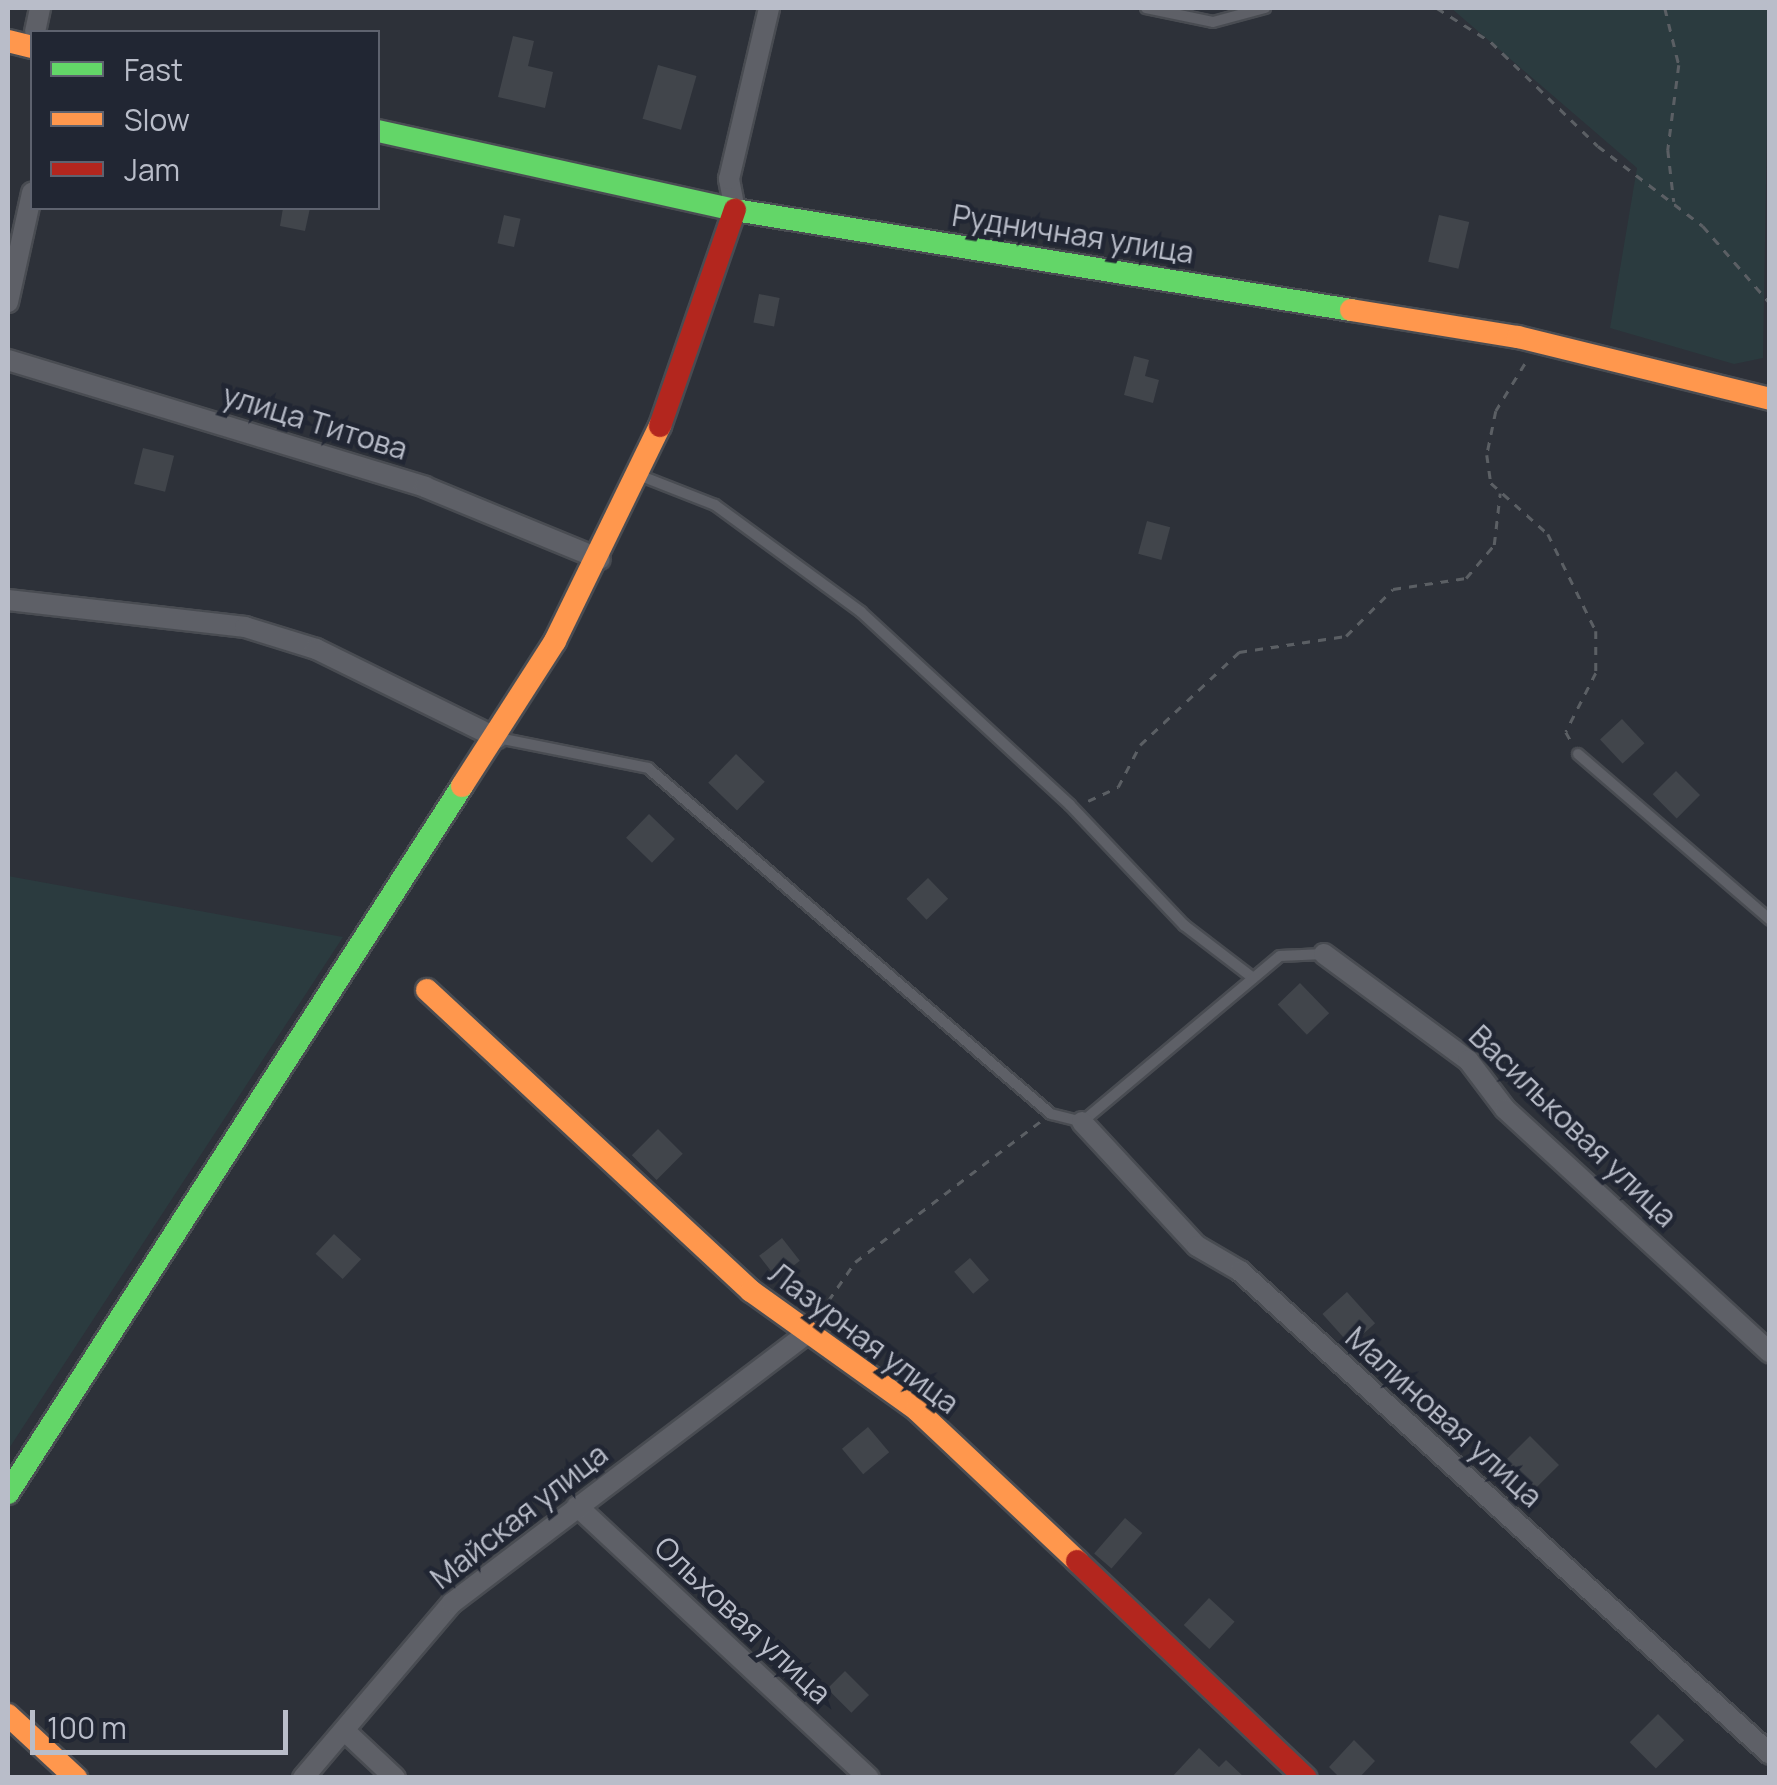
<!DOCTYPE html>
<meta charset="utf-8">
<style>
body{margin:0}
#map{position:relative;width:1777px;height:1785px;overflow:hidden;background:#2d3139;font-family:Manrope,sans-serif}
div>[style]{position:absolute}
.green>*{inset:0;background:#2b3b3f}
.building>*{inset:0;background:#41454b;transform-origin:0 0}
.path>*{height:2.5px;margin-top:-1.25px;transform-origin:0;background:repeating-linear-gradient(90deg,#5b5f64 0 8px,transparent 0 16px)}
.roads{filter:drop-shadow(2px 0 #494c52) drop-shadow(-2px 0 #494c52) drop-shadow(0 2px #494c52) drop-shadow(0 -2px #494c52)}
.lane>*{height:10px;margin:-5px;padding:0 5px;transform-origin:5px;border-radius:5px;background:#5e6067}
.street>*{height:20px;margin:-10px;padding:0 10px;transform-origin:10px;border-radius:10px;background:#5e6067}
.fast>*{height:22px;margin:-11px;padding:0 11px;transform-origin:11px;border-radius:11px;background:#63d668}
.slow>*{height:22px;margin:-11px;padding:0 11px;transform-origin:11px;border-radius:11px;background:#ff974d}
.jam>*{height:22px;margin:-11px;padding:0 11px;transform-origin:11px;border-radius:11px;background:#b3261e}
span{translate:-50% -50%;white-space:nowrap;text-align:center;line-height:1.15;-webkit-text-stroke:9px #212633;paint-order:stroke}
.street-label{font-size:30px;color:#b9bdc9}
.frame{position:absolute;inset:0;border:10px solid #b9bdc9;pointer-events:none}
.legend{position:absolute;left:30px;top:30px;width:350px;height:180px;box-sizing:border-box;background:#212633;border:2px solid #5e626f;margin:0;padding:12px 18px;list-style:none;font-size:30px;color:#b9bdc9}
.legend li{display:flex;align-items:center;gap:20px;height:50px}
.legend b{width:50px;border:2px solid #5e626f}
.scale{position:absolute;left:30px;top:1710px;width:258px;height:45px;box-sizing:border-box;border:5px solid #b9bdc9;border-top:0;padding-left:12px;font-size:30px;line-height:35px;white-space:nowrap;color:#b9bdc9;-webkit-text-stroke:8px #212633;paint-order:stroke}
</style>
<div id="map">
<div class="green">
<i style="clip-path:polygon(1451px 8px,1769px 8px,1763px 358px,1734px 364px,1610px 328px,1637px 168px)"></i>
<i style="clip-path:polygon(8px 876px,343px 937px,8px 1450px)"></i>
</div>
<div class="building">
<i style="clip-path:polygon(513px 36px,534px 41px,528px 66px,553px 72px,545px 108px,498px 97px)"></i>
<i style="left:658px;top:65px;width:40px;height:56px;rotate:16deg"></i>
<i style="clip-path:polygon(283px 208px,310px 208px,305px 231px,280px 226px)"></i>
<i style="left:504px;top:215px;width:17px;height:29px;rotate:13deg"></i>
<i style="left:1439px;top:215px;width:31px;height:48px;rotate:13deg"></i>
<i style="left:759px;top:294px;width:21px;height:29px;rotate:11deg"></i>
<i style="clip-path:polygon(1134px 356px,1149px 360px,1145px 376px,1159px 380px,1153px 403px,1124px 395px)"></i>
<i style="left:143px;top:448px;width:32px;height:37px;rotate:14deg"></i>
<i style="left:1147px;top:521px;width:24px;height:34px;rotate:15deg"></i>
<i style="left:1622px;top:719px;width:33px;height:30px;rotate:47deg"></i>
<i style="left:736px;top:754px;width:40px;height:40px;rotate:44deg"></i>
<i style="left:1676px;top:771px;width:34px;height:33px;rotate:45deg"></i>
<i style="left:649px;top:814px;width:36px;height:33px;rotate:44deg"></i>
<i style="left:928px;top:878px;width:29px;height:30px;rotate:46deg"></i>
<i style="left:1300px;top:983px;width:42px;height:31px;rotate:46deg"></i>
<i style="left:658px;top:1129px;width:35px;height:37px;rotate:45deg"></i>
<i style="left:334px;top:1234px;width:37px;height:27px;rotate:43deg"></i>
<i style="left:782px;top:1238px;width:29px;height:29px;rotate:52deg"></i>
<i style="left:970px;top:1258px;width:29px;height:21px;rotate:49deg"></i>
<i style="left:1347px;top:1292px;width:42px;height:33px;rotate:48deg"></i>
<i style="left:868px;top:1427px;width:33px;height:34px;rotate:50deg"></i>
<i style="left:1530px;top:1436px;width:41px;height:44px;rotate:45deg"></i>
<i style="left:1125px;top:1518px;width:23px;height:47px;rotate:41deg"></i>
<i style="left:1209px;top:1598px;width:35px;height:37px;rotate:43deg"></i>
<i style="left:845px;top:1671px;width:34px;height:25px;rotate:45deg"></i>
<i style="left:1658px;top:1714px;width:37px;height:40px;rotate:45deg"></i>
<i style="clip-path:polygon(1354px 1740px,1375px 1761px,1359px 1778px,1340px 1778px,1329px 1767px)"></i>
<i style="clip-path:polygon(1199px 1748px,1219px 1767px,1226px 1760px,1245px 1778px,1171px 1778px)"></i>
</div>
<div class="path">
<i style="left:1437px;top:8px;width:64px;rotate:32.2deg"></i>
<i style="left:1491px;top:42px;width:149px;rotate:44.2deg"></i>
<i style="left:1598px;top:146px;width:132px;rotate:37.3deg"></i>
<i style="left:1703px;top:226px;width:102px;rotate:49deg"></i>
<i style="left:1665px;top:8px;width:59px;rotate:76.2deg"></i>
<i style="left:1679px;top:65px;width:86px;rotate:97.4deg"></i>
<i style="left:1668px;top:150px;width:52px;rotate:83.4deg"></i>
<i style="left:1525px;top:364px;width:55px;rotate:121.7deg"></i>
<i style="left:1496px;top:411px;width:45px;rotate:101.6deg"></i>
<i style="left:1487px;top:455px;width:28px;rotate:82deg"></i>
<i style="left:1491px;top:483px;width:76px;rotate:41.8deg"></i>
<i style="left:1548px;top:534px;width:108px;rotate:63.7deg"></i>
<i style="left:1596px;top:631px;width:42px;rotate:90deg"></i>
<i style="left:1596px;top:673px;width:66px;rotate:117deg"></i>
<i style="left:1566px;top:732px;width:10px;rotate:61deg"></i>
<i style="left:1088px;top:801px;width:33px;rotate:-25deg"></i>
<i style="left:1118px;top:787px;width:47px;rotate:-62.4deg"></i>
<i style="left:1140px;top:745px;width:136px;rotate:-43.2deg"></i>
<i style="left:1239px;top:652px;width:108px;rotate:-8.5deg"></i>
<i style="left:1346px;top:636px;width:66px;rotate:-45deg"></i>
<i style="left:1393px;top:589px;width:74px;rotate:-8.6deg"></i>
<i style="left:1466px;top:578px;width:43px;rotate:-49.7deg"></i>
<i style="left:1494px;top:545px;width:52px;rotate:-83.4deg"></i>
<i style="left:819px;top:1314px;width:63px;rotate:-55.3deg"></i>
<i style="left:855px;top:1262px;width:233px;rotate:-37.2deg"></i>
</div>
<div class="roads">
<div class="lane">
<i style="left:1146px;top:8px;width:68px;rotate:11.8deg"></i>
<i style="left:1213px;top:22px;width:54px;rotate:-15.1deg"></i>
<i style="left:641px;top:476px;width:79px;rotate:21.4deg"></i>
<i style="left:715px;top:505px;width:181px;rotate:36.2deg"></i>
<i style="left:861px;top:612px;width:284px;rotate:42.7deg"></i>
<i style="left:1070px;top:805px;width:166px;rotate:46.5deg"></i>
<i style="left:1184px;top:925px;width:87px;rotate:37.5deg"></i>
<i style="left:498px;top:738px;width:153px;rotate:11.3deg"></i>
<i style="left:648px;top:768px;width:531px;rotate:40.65deg"></i>
<i style="left:1051px;top:1114px;width:32px;rotate:14deg"></i>
<i style="left:1082px;top:1122px;width:258px;rotate:-40deg"></i>
<i style="left:1280px;top:956px;width:44px;rotate:-2.6deg"></i>
<i style="left:1578px;top:754px;width:254px;rotate:40.8deg"></i>
</div>
<div class="street">
<i style="left:35px;top:32px;width:25px;rotate:-78deg"></i>
<i style="left:735px;top:210px;width:32px;rotate:-101deg"></i>
<i style="left:729px;top:179px;width:176px;rotate:-76.8deg"></i>
<i style="left:8px;top:302px;width:112px;rotate:-77.6deg"></i>
<i style="left:8px;top:360px;width:436px;rotate:16.9deg"></i>
<i style="left:425px;top:487px;width:189px;rotate:22.4deg"></i>
<i style="left:8px;top:600px;width:239px;rotate:6.5deg"></i>
<i style="left:245px;top:627px;width:74px;rotate:17.2deg"></i>
<i style="left:316px;top:649px;width:202px;rotate:26.2deg"></i>
<i style="left:1324px;top:954px;width:179px;rotate:36.4deg"></i>
<i style="left:1468px;top:1060px;width:61px;rotate:52.9deg"></i>
<i style="left:1505px;top:1109px;width:360px;rotate:42.6deg"></i>
<i style="left:1082px;top:1122px;width:169px;rotate:47.2deg"></i>
<i style="left:1197px;top:1246px;width:50px;rotate:30.2deg"></i>
<i style="left:1240px;top:1271px;width:717px;rotate:42.34deg"></i>
<i style="left:577px;top:1506px;width:399px;rotate:43deg"></i>
<i style="left:346px;top:1732px;width:67px;rotate:43.2deg"></i>
<i style="left:303px;top:1778px;width:230px;rotate:-49.6deg"></i>
<i style="left:452px;top:1603px;width:443px;rotate:-37.2deg"></i>
</div>
<div class="fast">
<i style="left:378px;top:131px;width:366px;rotate:12.5deg"></i>
<i style="left:735px;top:210px;width:624px;rotate:9.22deg"></i>
<i style="left:8px;top:1493px;width:840px;rotate:-57.29deg"></i>
</div>
<div class="slow">
<i style="left:8px;top:41px;width:25px;rotate:14deg"></i>
<i style="left:1351px;top:310px;width:169px;rotate:9.2deg"></i>
<i style="left:1518px;top:337px;width:260px;rotate:13.8deg"></i>
<i style="left:462px;top:786px;width:172px;rotate:-57.3deg"></i>
<i style="left:555px;top:641px;width:239px;rotate:-64deg"></i>
<i style="left:427px;top:990px;width:442px;rotate:42.9deg"></i>
<i style="left:751px;top:1291px;width:204px;rotate:35.6deg"></i>
<i style="left:917px;top:1410px;width:220px;rotate:43.3deg"></i>
<i style="left:8px;top:1715px;width:93px;rotate:42.8deg"></i>
</div>
<div class="jam">
<i style="left:660px;top:426px;width:229px;rotate:-70.9deg"></i>
<i style="left:1077px;top:1561px;width:315px;rotate:43.5deg"></i>
</div>
</div>
<div class="street-label">
<span style="left:1073px;top:234px;rotate:9deg">Рудничная улица</span>
<span style="left:315px;top:422px;rotate:17deg">улица Титова</span>
<span style="left:1573px;top:1126px;rotate:44deg">Васильковая улица</span>
<span style="left:864px;top:1338px;rotate:37deg">Лазурная улица</span>
<span style="left:1444px;top:1417px;rotate:42deg">Малиновая улица</span>
<span style="left:519px;top:1516px;rotate:-38deg">Майская улица</span>
<span style="left:743px;top:1620px;rotate:43deg">Ольховая улица</span>
</div>
<div class="frame"></div>
<ul class="legend">
<li><b style="height:12px;background:#63d668"></b>Fast</li>
<li><b style="height:12px;background:#ff974d"></b>Slow</li>
<li><b style="height:12px;background:#b3261e"></b>Jam</li>
</ul>
<div class="scale">100 m</div>
</div>
